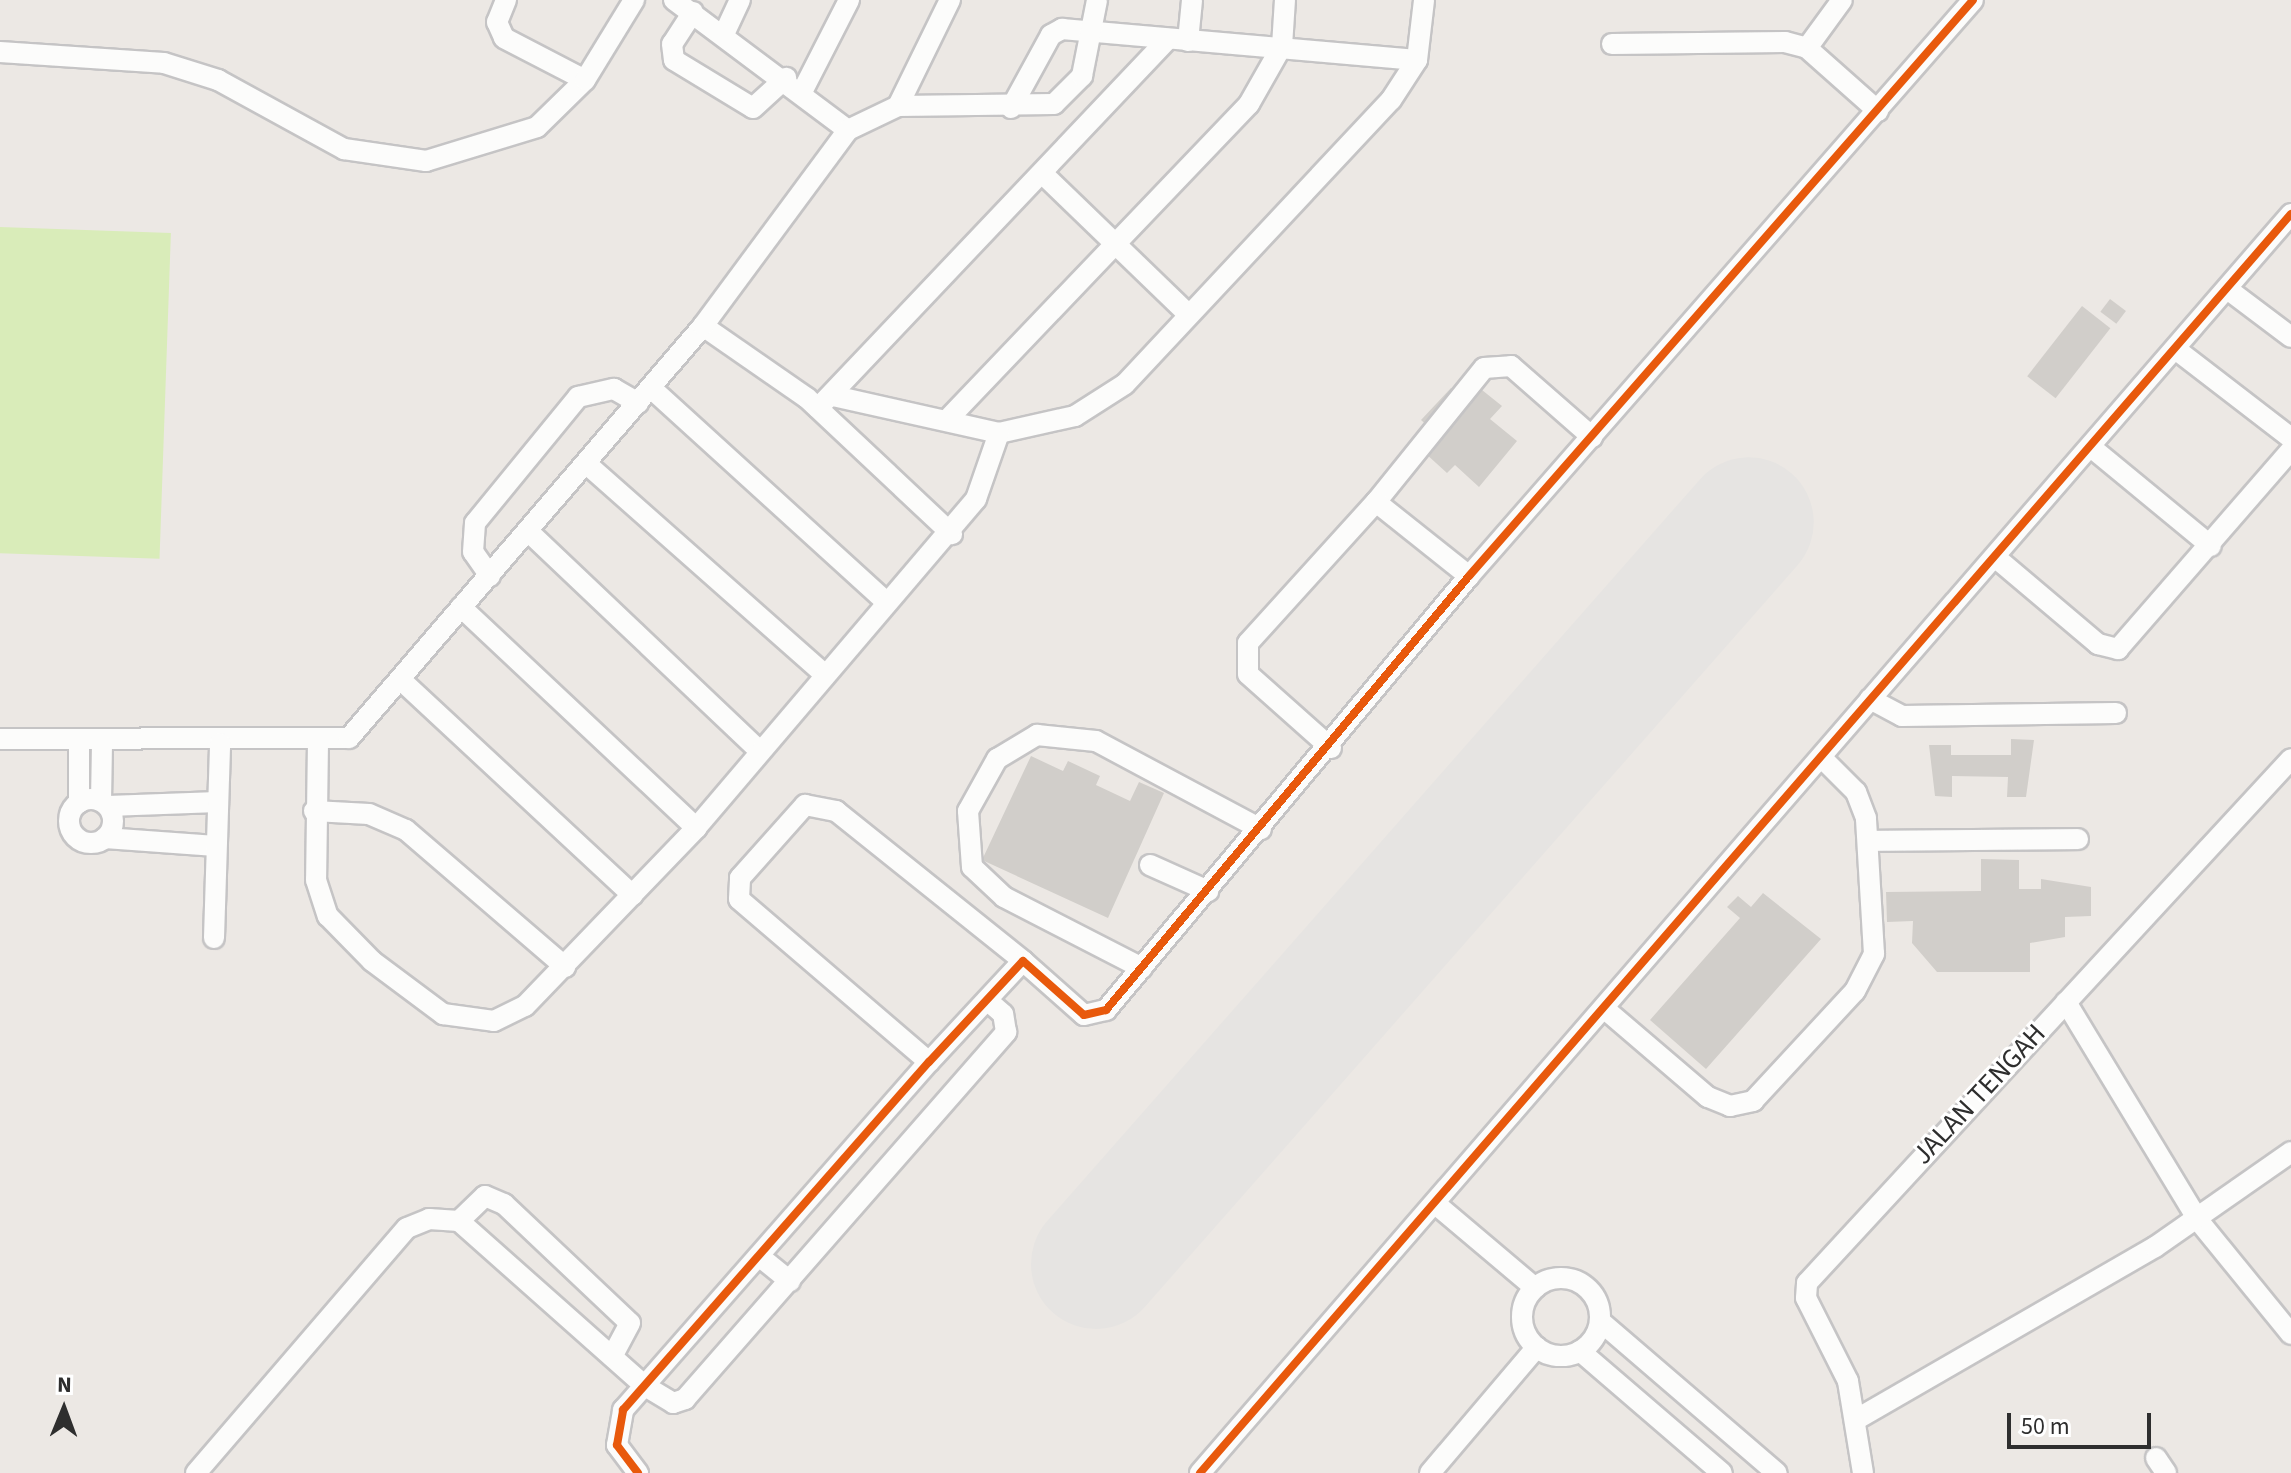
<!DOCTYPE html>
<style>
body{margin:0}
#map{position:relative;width:2291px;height:1473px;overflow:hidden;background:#ece8e4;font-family:"Source Sans 3",sans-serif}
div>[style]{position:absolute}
.pitch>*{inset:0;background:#d9ecb9;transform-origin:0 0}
.runway>*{height:130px;margin:-65px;padding:0 65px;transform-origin:65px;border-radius:65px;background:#e6e4e2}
.building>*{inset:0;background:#d1ceca;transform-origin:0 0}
.roads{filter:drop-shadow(2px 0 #c5c4c5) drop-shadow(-2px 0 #c5c4c5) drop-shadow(0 2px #c5c4c5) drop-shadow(0 -2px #c5c4c5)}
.minor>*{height:20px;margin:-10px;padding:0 10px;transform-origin:10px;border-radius:10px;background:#fcfcfb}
.minor>.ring{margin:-10px;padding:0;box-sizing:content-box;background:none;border:20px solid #fcfcfb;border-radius:50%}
.cycleway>*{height:8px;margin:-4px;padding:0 4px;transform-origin:4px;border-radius:4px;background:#e8590c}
span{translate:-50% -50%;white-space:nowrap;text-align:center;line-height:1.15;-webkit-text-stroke:6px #fff;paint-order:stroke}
.street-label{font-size:28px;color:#2e2e2e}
.north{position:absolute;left:24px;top:1369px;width:80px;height:80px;-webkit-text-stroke:6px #fff;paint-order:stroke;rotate:1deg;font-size:22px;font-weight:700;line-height:32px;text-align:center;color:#2e2e2e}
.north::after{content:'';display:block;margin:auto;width:28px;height:36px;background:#2e2e2e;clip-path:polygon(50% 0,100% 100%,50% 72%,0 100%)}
.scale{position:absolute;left:2007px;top:1413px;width:144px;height:36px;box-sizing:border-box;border:4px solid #2e2e2e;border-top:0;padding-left:10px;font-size:24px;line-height:28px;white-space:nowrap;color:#2e2e2e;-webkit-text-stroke:6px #fff;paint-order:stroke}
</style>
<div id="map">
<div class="pitch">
<i style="left:0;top:227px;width:171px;height:326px;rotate:2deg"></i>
</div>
<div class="runway">
<i style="left:1096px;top:1264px;width:988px;rotate:-48.65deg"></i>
</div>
<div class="building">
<i style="left:2110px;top:299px;width:20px;height:16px;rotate:37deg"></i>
<i style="left:2082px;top:306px;width:36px;height:89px;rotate:38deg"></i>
<i style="clip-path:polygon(1451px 388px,1470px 404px,1482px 390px,1502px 406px,1490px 419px,1517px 441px,1479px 487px,1455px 465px,1447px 473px,1425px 453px,1441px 438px,1421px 420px)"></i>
<i style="clip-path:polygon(2011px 739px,2034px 740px,2026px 797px,2007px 797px,2008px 777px,1952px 776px,1952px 797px,1935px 796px,1929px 745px,1951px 745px,1951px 755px,2011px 755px)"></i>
<i style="clip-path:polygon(1031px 756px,1063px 771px,1068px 761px,1100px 776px,1096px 785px,1130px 801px,1139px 782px,1164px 793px,1108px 918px,982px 860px)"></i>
<i style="clip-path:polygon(1981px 859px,2019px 860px,2019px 889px,2041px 889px,2041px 879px,2091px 887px,2091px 916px,2065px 917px,2065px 937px,2030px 943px,2030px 972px,1937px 972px,1912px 943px,1913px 921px,1887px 922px,1886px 892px,1981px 891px)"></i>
<i style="clip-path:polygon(1763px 893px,1821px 939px,1706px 1069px,1650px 1020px,1740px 918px,1727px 907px,1738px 896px,1751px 907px)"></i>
</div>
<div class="roads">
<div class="minor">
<i style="left:506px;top:0;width:24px;rotate:112deg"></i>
<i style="left:497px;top:22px;width:17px;rotate:66deg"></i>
<i style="left:504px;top:38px;width:91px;rotate:27.4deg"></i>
<i style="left:674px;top:0;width:217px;rotate:36.8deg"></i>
<i style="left:693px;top:12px;width:38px;rotate:123deg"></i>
<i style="left:672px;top:44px;width:16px;rotate:83deg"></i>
<i style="left:674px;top:60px;width:92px;rotate:31.3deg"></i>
<i style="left:753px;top:108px;width:45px;rotate:-42.3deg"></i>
<i style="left:725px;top:32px;width:35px;rotate:-65deg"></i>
<i style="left:1188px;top:41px;width:41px;rotate:-84.4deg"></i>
<i style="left:1612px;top:44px;width:173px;rotate:-0.7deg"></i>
<i style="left:1785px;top:42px;width:23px;rotate:15deg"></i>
<i style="left:1807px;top:48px;width:95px;rotate:41.6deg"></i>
<i style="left:1807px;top:48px;width:59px;rotate:-53.9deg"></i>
<i style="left:0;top:52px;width:164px;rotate:3.8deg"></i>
<i style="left:164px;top:63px;width:57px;rotate:17.5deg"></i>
<i style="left:218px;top:80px;width:144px;rotate:28.7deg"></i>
<i style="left:344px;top:149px;width:83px;rotate:8.3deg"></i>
<i style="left:426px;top:161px;width:116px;rotate:-17deg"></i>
<i style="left:537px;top:127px;width:67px;rotate:-44.4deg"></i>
<i style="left:585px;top:80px;width:94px;rotate:-58.5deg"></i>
<i style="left:803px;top:90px;width:101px;rotate:-62.9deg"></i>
<i style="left:898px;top:106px;width:118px;rotate:-63.9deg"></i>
<i style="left:1011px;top:108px;width:83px;rotate:-61.3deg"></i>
<i style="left:1051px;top:35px;width:13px;rotate:-29deg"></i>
<i style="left:1062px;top:29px;width:356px;rotate:5deg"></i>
<i style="left:1045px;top:176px;width:197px;rotate:44deg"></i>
<i style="left:2230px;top:291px;width:76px;rotate:37deg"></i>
<i style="left:703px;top:326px;width:126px;rotate:34.7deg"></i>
<i style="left:807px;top:398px;width:199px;rotate:43.2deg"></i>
<i style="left:2178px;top:351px;width:143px;rotate:37.6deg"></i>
<i style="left:651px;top:388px;width:319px;rotate:42.3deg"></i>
<i style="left:818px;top:408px;width:509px;rotate:-46.51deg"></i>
<i style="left:948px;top:419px;width:436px;rotate:-46.3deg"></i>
<i style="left:1249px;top:104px;width:67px;rotate:-60.4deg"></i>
<i style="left:1282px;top:46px;width:46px;rotate:-86.3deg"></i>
<i style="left:999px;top:433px;width:78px;rotate:-12.6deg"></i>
<i style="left:1075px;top:416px;width:59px;rotate:-32.6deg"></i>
<i style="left:1125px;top:384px;width:389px;rotate:-46.9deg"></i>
<i style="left:1391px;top:100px;width:48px;rotate:-57deg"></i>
<i style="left:1417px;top:60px;width:60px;rotate:-83.3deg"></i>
<i style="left:2092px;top:448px;width:154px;rotate:39.5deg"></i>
<i style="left:589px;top:466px;width:314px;rotate:41.5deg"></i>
<i style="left:1376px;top:502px;width:172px;rotate:-51.1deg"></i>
<i style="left:1484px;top:368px;width:27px;rotate:-4deg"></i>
<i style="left:1511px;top:366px;width:108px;rotate:41.2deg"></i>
<i style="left:530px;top:533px;width:317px;rotate:43.5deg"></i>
<i style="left:1995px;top:557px;width:135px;rotate:40.2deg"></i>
<i style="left:2098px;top:644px;width:21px;rotate:14deg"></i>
<i style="left:2118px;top:649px;width:264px;rotate:-49deg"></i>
<i style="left:490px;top:576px;width:29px;rotate:-125deg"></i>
<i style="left:473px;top:552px;width:29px;rotate:-86deg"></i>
<i style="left:475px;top:523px;width:163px;rotate:-50.7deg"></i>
<i style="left:578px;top:397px;width:37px;rotate:-13deg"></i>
<i style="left:614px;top:389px;width:28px;rotate:30deg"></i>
<i style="left:461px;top:607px;width:323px;rotate:43.2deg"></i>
<i style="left:401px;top:680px;width:316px;rotate:42.9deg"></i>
<i style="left:1870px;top:699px;width:36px;rotate:28deg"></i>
<i style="left:1902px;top:716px;width:214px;rotate:-0.8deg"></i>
<i style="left:0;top:739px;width:349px;rotate:-0.2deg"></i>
<i style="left:349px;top:738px;width:543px;rotate:-49.33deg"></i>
<i style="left:703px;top:326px;width:244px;rotate:-53.5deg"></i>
<i style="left:848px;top:130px;width:55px;rotate:-25.6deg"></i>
<i style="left:898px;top:106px;width:156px;rotate:-0.7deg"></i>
<i style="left:1054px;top:104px;width:40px;rotate:-45deg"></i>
<i style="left:1082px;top:76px;width:77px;rotate:-78.8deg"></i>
<i style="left:318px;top:742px;width:138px;rotate:90.8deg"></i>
<i style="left:316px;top:880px;width:38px;rotate:72deg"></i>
<i style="left:328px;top:916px;width:63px;rotate:45.6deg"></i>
<i style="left:372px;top:961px;width:89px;rotate:36.7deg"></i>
<i style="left:443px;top:1014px;width:51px;rotate:7.8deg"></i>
<i style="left:494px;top:1021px;width:34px;rotate:-26deg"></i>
<i style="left:525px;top:1006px;width:247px;rotate:-46.1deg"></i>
<i style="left:696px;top:828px;width:432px;rotate:-49.6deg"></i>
<i style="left:976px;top:499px;width:70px;rotate:-70.8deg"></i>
<i style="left:999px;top:433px;width:169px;rotate:-167.4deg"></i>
<i style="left:1331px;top:748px;width:111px;rotate:-138.3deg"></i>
<i style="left:1248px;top:674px;width:31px;rotate:-90deg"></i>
<i style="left:1248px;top:643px;width:190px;rotate:-47.8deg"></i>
<i style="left:1376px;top:502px;width:119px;rotate:38.5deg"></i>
<i class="ring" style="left:69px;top:799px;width:24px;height:24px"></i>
<i style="left:101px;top:801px;width:60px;rotate:-89deg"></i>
<i style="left:79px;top:803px;width:62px;rotate:-90deg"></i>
<i style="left:108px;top:806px;width:110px;rotate:-2.1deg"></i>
<i style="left:314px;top:811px;width:55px;rotate:3.1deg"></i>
<i style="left:369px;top:814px;width:40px;rotate:23.4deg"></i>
<i style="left:406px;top:830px;width:210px;rotate:40.7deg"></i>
<i style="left:105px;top:838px;width:111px;rotate:4.1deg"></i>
<i style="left:1868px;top:841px;width:210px;rotate:-0.5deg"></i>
<i style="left:1150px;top:865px;width:64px;rotate:24.1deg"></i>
<i style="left:214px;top:938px;width:195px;rotate:-88.2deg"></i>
<i style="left:1142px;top:968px;width:155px;rotate:-152.8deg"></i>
<i style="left:1004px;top:897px;width:44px;rotate:-136.8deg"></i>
<i style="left:972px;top:867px;width:56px;rotate:-94.1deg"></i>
<i style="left:968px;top:811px;width:60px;rotate:-60.9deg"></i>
<i style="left:997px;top:759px;width:47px;rotate:-31deg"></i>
<i style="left:1037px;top:735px;width:59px;rotate:5.8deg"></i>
<i style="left:1096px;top:741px;width:187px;rotate:28.1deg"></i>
<i style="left:2066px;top:1002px;width:255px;rotate:58.8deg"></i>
<i style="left:2198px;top:1220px;width:147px;rotate:50.8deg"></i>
<i style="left:1606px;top:1010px;width:134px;rotate:40.5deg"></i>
<i style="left:1708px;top:1097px;width:24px;rotate:22deg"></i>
<i style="left:1730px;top:1106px;width:24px;rotate:-12deg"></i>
<i style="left:1753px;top:1101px;width:150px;rotate:-47.2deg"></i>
<i style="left:1855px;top:991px;width:42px;rotate:-62.8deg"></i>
<i style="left:1874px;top:954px;width:136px;rotate:-93.4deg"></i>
<i style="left:1866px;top:818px;width:28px;rotate:-111deg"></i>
<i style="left:1856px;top:792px;width:47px;rotate:-135deg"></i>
<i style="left:929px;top:1062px;width:250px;rotate:-139.4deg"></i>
<i style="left:739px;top:899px;width:21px;rotate:-87deg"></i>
<i style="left:740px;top:878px;width:98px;rotate:-48.3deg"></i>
<i style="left:805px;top:805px;width:32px;rotate:11deg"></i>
<i style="left:836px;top:811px;width:240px;rotate:38.7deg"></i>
<i style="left:1438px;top:1206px;width:127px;rotate:40.2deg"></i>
<i style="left:459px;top:1221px;width:36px;rotate:-44deg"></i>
<i style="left:485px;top:1196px;width:21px;rotate:23deg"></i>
<i style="left:504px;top:1204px;width:173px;rotate:43.4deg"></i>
<i style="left:630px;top:1323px;width:38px;rotate:118deg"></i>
<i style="left:759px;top:1256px;width:40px;rotate:39deg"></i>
<i class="ring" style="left:1522px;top:1278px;width:58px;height:58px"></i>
<i style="left:1600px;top:1321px;width:233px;rotate:40.7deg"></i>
<i style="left:1580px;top:1351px;width:187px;rotate:40.7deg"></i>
<i style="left:1857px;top:1419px;width:344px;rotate:-30deg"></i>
<i style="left:2155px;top:1247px;width:166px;rotate:-34.9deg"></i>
<i style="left:2156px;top:1458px;width:18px;rotate:56deg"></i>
<i style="left:196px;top:1473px;width:323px;rotate:-49.3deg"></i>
<i style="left:407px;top:1228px;width:24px;rotate:-22deg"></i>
<i style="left:429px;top:1219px;width:30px;rotate:4deg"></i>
<i style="left:459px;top:1221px;width:249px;rotate:41.6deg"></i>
<i style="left:645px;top:1386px;width:33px;rotate:31deg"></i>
<i style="left:673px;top:1403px;width:13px;rotate:-18deg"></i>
<i style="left:685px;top:1399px;width:488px;rotate:-48.8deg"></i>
<i style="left:1006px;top:1032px;width:18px;rotate:-99deg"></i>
<i style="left:1003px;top:1014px;width:21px;rotate:-139deg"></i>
<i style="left:638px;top:1473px;width:35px;rotate:-127deg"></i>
<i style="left:617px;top:1445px;width:36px;rotate:-80deg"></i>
<i style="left:623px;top:1410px;width:463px;rotate:-48.7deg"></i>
<i style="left:929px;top:1062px;width:138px;rotate:-47.1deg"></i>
<i style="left:1023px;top:961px;width:81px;rotate:41.5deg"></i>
<i style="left:1084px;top:1015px;width:23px;rotate:-13deg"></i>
<i style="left:1106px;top:1010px;width:566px;rotate:-50.09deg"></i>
<i style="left:1469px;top:576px;width:765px;rotate:-48.81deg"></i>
<i style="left:1200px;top:1473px;width:1666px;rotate:-49.09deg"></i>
<i style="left:1430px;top:1473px;width:165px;rotate:-49.7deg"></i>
<i style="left:1863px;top:1473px;width:93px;rotate:-99.3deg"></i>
<i style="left:1848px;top:1381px;width:93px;rotate:-116.8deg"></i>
<i style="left:1806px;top:1298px;width:15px;rotate:-86deg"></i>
<i style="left:1807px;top:1283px;width:713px;rotate:-47.27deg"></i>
</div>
</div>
<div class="cycleway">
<i style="left:638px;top:1473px;width:35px;rotate:-127deg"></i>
<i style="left:617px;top:1445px;width:36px;rotate:-80deg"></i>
<i style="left:623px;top:1410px;width:463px;rotate:-48.7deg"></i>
<i style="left:929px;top:1062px;width:138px;rotate:-47.1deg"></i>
<i style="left:1023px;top:961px;width:81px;rotate:41.5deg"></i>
<i style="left:1084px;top:1015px;width:23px;rotate:-13deg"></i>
<i style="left:1106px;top:1010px;width:566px;rotate:-50.09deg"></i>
<i style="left:1469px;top:576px;width:765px;rotate:-48.81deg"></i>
<i style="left:1200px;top:1473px;width:1666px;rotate:-49.09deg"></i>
</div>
<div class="street-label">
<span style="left:1979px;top:1094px;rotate:-47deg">JALAN TENGAH</span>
</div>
<div class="north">N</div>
<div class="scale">50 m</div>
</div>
